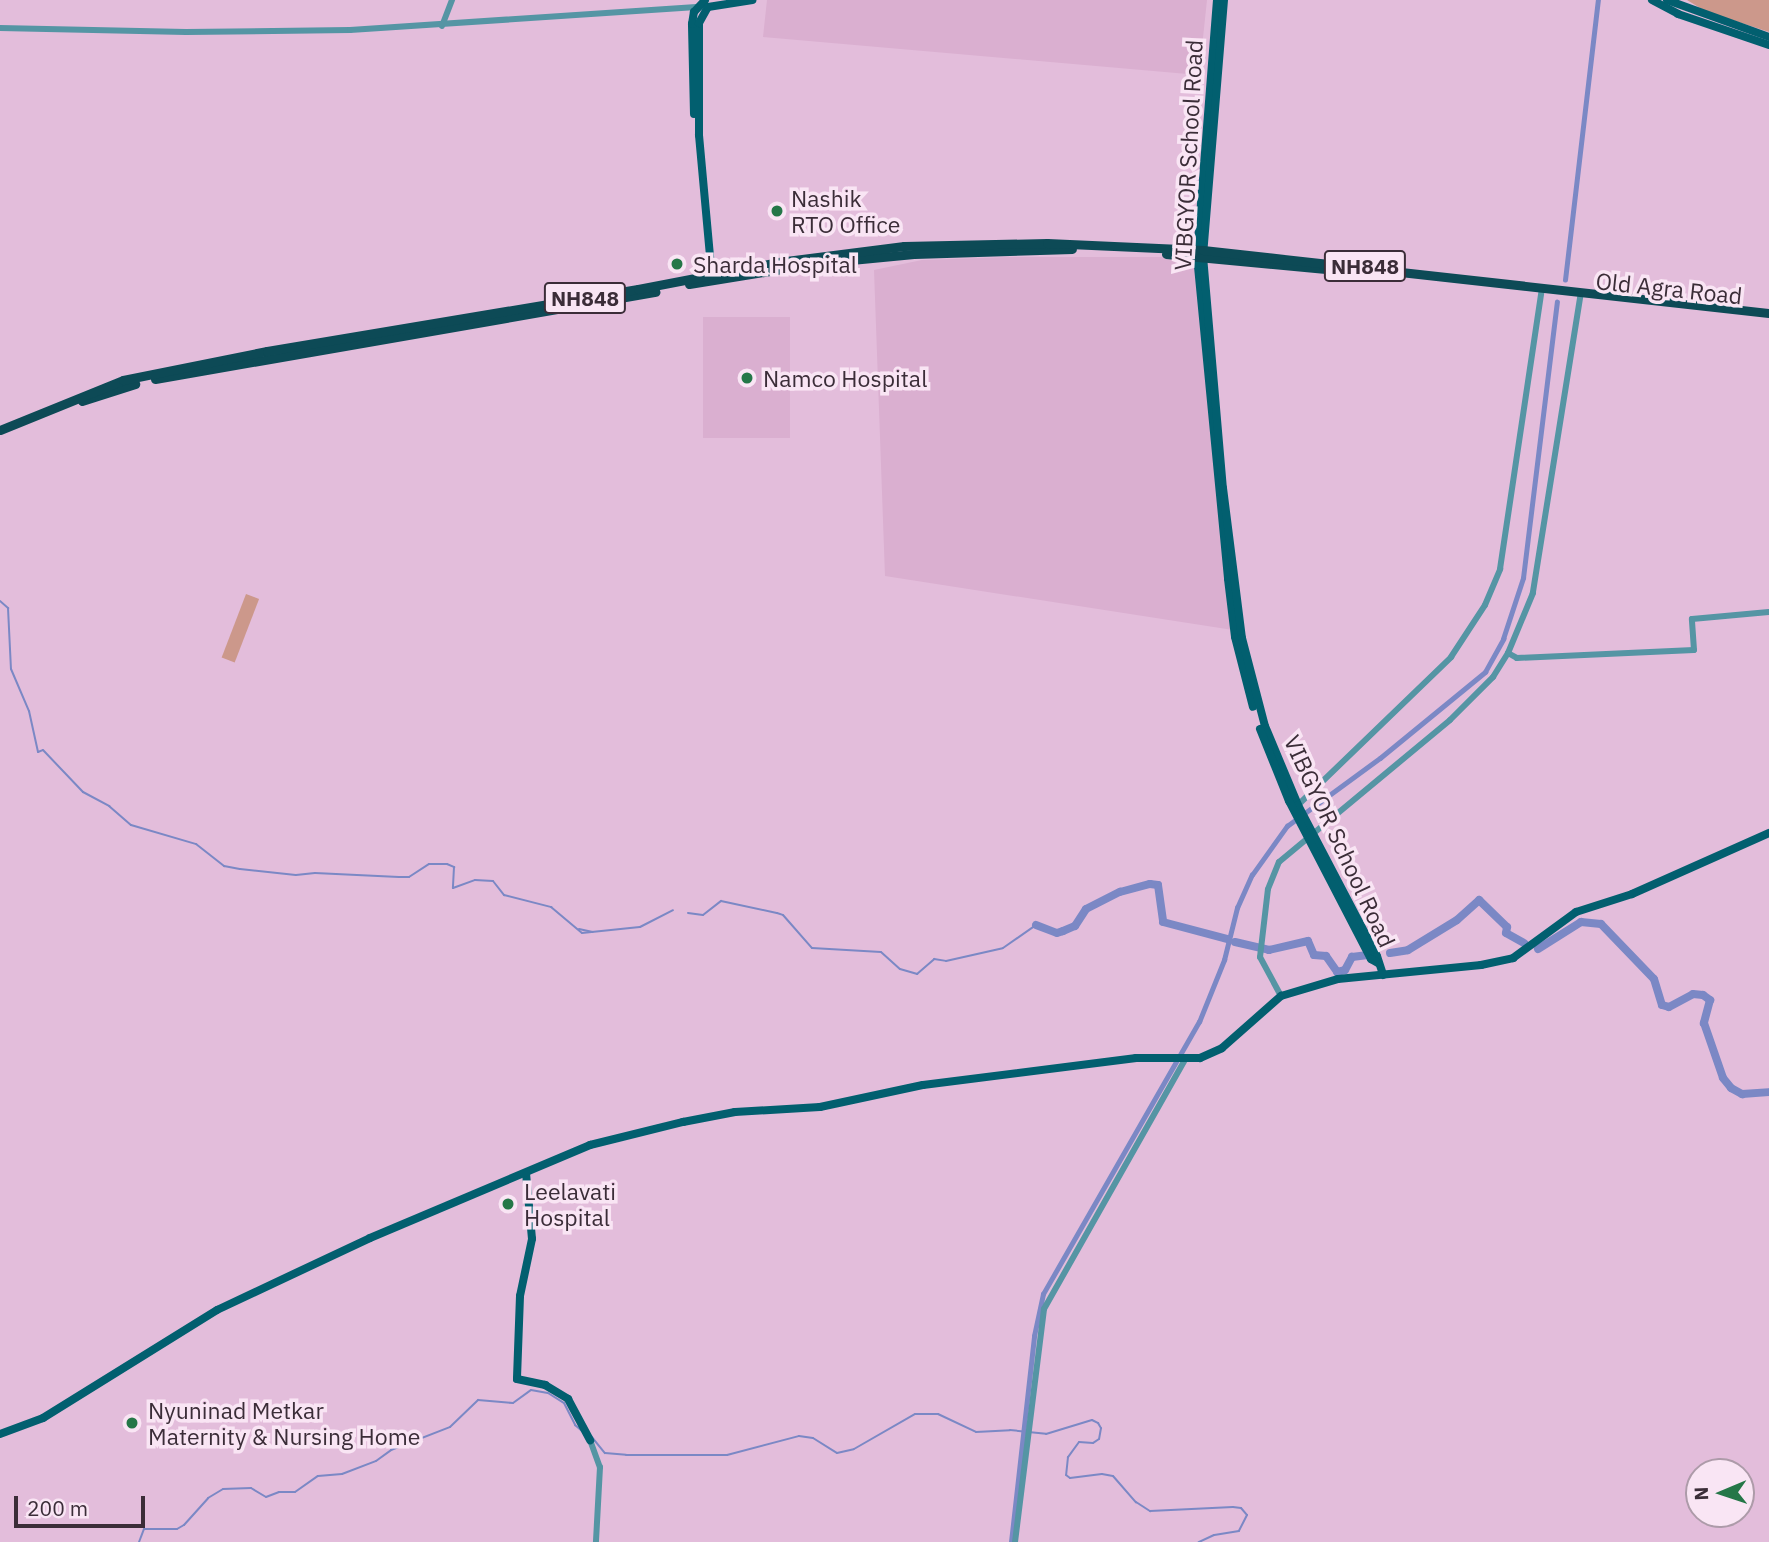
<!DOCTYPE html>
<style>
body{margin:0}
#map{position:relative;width:1769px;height:1542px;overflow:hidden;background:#e3bddb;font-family:"IBM Plex Sans",sans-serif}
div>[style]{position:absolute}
.built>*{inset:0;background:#daafd0;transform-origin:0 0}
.green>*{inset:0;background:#cc988b;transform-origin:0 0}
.stream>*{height:2px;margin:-1px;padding:0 1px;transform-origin:1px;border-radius:1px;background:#7b88c5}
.canal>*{height:4.5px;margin:-2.25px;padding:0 2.25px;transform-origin:2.25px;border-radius:2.25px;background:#7b88c5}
.river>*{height:8px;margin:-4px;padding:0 4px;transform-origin:4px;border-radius:4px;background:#7b88c5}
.minor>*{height:6px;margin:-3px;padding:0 3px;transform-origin:3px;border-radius:3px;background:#5595a4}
.major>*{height:8px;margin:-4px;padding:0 4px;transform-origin:4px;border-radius:4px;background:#025f6f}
.highway>*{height:9px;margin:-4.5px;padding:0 4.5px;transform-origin:4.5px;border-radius:4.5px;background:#0d4a56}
.dots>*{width:19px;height:19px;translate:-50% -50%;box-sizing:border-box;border:4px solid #f9e5f4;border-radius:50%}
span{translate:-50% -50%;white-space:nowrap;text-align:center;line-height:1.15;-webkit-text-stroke:7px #f9e5f4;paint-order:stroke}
.shield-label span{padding:2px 5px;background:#f9e5f4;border:2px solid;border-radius:5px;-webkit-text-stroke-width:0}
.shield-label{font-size:21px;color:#3b2d38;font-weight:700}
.street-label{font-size:23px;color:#3b2d38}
.poi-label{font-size:23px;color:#3b2d38}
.left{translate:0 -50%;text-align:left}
.north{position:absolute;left:1685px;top:1458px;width:70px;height:70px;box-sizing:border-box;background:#f9e5f4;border:2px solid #ad9ba9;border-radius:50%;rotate:268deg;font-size:19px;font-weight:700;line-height:28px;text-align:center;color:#3b2d38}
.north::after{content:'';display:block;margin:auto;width:24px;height:32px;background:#257748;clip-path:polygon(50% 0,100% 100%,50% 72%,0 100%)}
.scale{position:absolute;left:14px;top:1496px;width:131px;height:32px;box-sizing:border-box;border:4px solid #3b2d38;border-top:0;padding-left:9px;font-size:21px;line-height:24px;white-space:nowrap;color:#3b2d38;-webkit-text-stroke:5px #f9e5f4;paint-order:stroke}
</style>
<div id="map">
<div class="built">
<i style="clip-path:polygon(767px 0,1207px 0,1199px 75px,763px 37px)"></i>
<i style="clip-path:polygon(1010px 257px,1187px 257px,1196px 263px,1233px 630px,885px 576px,874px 270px,922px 260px)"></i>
<i style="left:790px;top:317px;width:121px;height:87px;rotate:90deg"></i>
</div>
<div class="green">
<i style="clip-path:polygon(1687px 0,1769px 0,1769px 32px,1705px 11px)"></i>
<i style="left:246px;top:594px;width:14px;height:68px;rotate:21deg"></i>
</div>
<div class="stream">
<i style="left:0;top:601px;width:11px;rotate:41deg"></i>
<i style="left:8px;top:608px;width:61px;rotate:87.2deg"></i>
<i style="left:11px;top:669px;width:46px;rotate:66.8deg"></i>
<i style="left:29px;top:711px;width:42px;rotate:77.6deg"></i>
<i style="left:38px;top:752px;width:5px;rotate:-22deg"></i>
<i style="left:43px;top:750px;width:58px;rotate:46.4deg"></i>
<i style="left:83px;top:792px;width:30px;rotate:28deg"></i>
<i style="left:109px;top:806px;width:29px;rotate:41deg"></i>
<i style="left:131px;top:825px;width:68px;rotate:16.3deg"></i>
<i style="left:196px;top:844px;width:36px;rotate:38deg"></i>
<i style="left:224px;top:866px;width:16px;rotate:11deg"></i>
<i style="left:240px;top:869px;width:56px;rotate:6.1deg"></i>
<i style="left:296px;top:875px;width:19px;rotate:-6deg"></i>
<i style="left:315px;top:873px;width:84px;rotate:2.7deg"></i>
<i style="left:399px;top:877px;width:10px"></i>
<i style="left:409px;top:877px;width:24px;rotate:-33deg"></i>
<i style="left:429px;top:864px;width:18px"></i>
<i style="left:447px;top:864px;width:8px;rotate:23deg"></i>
<i style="left:454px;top:867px;width:21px;rotate:93deg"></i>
<i style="left:453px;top:888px;width:23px;rotate:-20deg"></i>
<i style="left:475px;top:880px;width:18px;rotate:3deg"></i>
<i style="left:493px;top:881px;width:18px;rotate:52deg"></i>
<i style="left:504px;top:895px;width:49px;rotate:14.3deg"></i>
<i style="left:551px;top:907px;width:40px;rotate:40deg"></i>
<i style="left:582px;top:933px;width:58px;rotate:-5.9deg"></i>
<i style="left:640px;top:927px;width:37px;rotate:-27deg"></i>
<i style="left:688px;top:913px;width:15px;rotate:8deg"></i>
<i style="left:703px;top:915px;width:23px;rotate:-38deg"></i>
<i style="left:721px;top:901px;width:57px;rotate:12.1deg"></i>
<i style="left:777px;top:913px;width:6px;rotate:18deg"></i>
<i style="left:783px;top:915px;width:44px;rotate:48.7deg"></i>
<i style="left:812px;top:948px;width:69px;rotate:3.3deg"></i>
<i style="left:881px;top:952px;width:25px;rotate:42deg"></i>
<i style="left:900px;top:969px;width:18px;rotate:16deg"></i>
<i style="left:917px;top:974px;width:23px;rotate:-41deg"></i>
<i style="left:934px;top:959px;width:12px;rotate:9deg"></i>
<i style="left:946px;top:961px;width:58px;rotate:-12.8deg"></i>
<i style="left:1003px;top:948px;width:40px;rotate:-34.9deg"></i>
<i style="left:579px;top:929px;width:14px;rotate:12deg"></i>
<i style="left:591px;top:1436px;width:22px;rotate:51deg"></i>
<i style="left:605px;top:1453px;width:21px;rotate:5deg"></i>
<i style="left:626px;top:1455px;width:101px"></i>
<i style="left:727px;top:1455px;width:74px;rotate:-14.8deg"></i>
<i style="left:799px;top:1436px;width:14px;rotate:8deg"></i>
<i style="left:813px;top:1438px;width:28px;rotate:32deg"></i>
<i style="left:837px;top:1453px;width:17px;rotate:-13deg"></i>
<i style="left:854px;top:1449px;width:70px;rotate:-29.8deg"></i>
<i style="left:915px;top:1414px;width:23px"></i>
<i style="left:938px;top:1414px;width:42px;rotate:25.3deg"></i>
<i style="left:976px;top:1432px;width:34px;rotate:-3deg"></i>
<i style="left:1010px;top:1430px;width:36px;rotate:6deg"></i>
<i style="left:1046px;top:1434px;width:48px;rotate:-16.9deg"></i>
<i style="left:1092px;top:1420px;width:7px;rotate:27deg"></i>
<i style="left:1098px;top:1423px;width:6px;rotate:59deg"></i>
<i style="left:1101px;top:1428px;width:11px;rotate:100deg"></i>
<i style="left:1099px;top:1439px;width:7px;rotate:146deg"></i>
<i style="left:1093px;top:1443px;width:14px;rotate:-176deg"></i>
<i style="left:1079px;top:1442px;width:19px;rotate:126deg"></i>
<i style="left:1068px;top:1457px;width:18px;rotate:96deg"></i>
<i style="left:1066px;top:1475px;width:5px;rotate:37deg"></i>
<i style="left:1070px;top:1478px;width:32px;rotate:-7deg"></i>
<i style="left:1102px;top:1474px;width:11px;rotate:10deg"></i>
<i style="left:1113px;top:1476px;width:35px;rotate:49deg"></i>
<i style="left:1136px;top:1502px;width:17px;rotate:33deg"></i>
<i style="left:1150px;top:1511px;width:83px;rotate:-2.8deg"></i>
<i style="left:1233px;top:1507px;width:8px;rotate:7deg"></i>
<i style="left:1241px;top:1508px;width:9px;rotate:49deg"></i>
<i style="left:1247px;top:1515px;width:18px;rotate:117deg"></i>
<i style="left:1239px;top:1531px;width:25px;rotate:171deg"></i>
<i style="left:1214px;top:1535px;width:17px;rotate:155deg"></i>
<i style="left:139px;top:1542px;width:14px;rotate:-69deg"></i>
<i style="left:144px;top:1529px;width:33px"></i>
<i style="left:177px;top:1529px;width:8px;rotate:-30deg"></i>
<i style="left:184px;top:1525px;width:36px;rotate:-48deg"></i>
<i style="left:208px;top:1498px;width:17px;rotate:-31deg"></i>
<i style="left:223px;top:1489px;width:28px;rotate:-2deg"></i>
<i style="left:251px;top:1488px;width:17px;rotate:31deg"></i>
<i style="left:266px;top:1497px;width:14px;rotate:-21deg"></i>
<i style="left:279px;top:1492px;width:16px"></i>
<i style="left:295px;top:1492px;width:28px;rotate:-35deg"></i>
<i style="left:318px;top:1476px;width:24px;rotate:-5deg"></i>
<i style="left:342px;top:1474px;width:36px;rotate:-21deg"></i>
<i style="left:376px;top:1461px;width:19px;rotate:-36deg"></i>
<i style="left:391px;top:1450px;width:63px;rotate:-21.3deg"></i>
<i style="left:450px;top:1427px;width:39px;rotate:-44deg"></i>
<i style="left:478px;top:1400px;width:35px;rotate:5deg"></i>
<i style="left:513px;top:1403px;width:22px;rotate:-36deg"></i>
<i style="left:531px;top:1390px;width:17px;rotate:10deg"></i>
<i style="left:548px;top:1393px;width:19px;rotate:32deg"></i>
<i style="left:564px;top:1403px;width:25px;rotate:63deg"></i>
<i style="left:575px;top:1425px;width:8px;rotate:40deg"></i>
</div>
<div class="canal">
<i style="left:1565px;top:280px;width:282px;rotate:-83.3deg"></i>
<i style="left:1011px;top:1542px;width:207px;rotate:-83.6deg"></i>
<i style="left:1034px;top:1336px;width:43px;rotate:-77.9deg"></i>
<i style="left:1043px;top:1294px;width:314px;rotate:-60.2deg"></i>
<i style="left:1199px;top:1022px;width:67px;rotate:-68deg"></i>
<i style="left:1224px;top:960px;width:54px;rotate:-76deg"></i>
<i style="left:1237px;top:908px;width:36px;rotate:-66deg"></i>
<i style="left:1252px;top:875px;width:60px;rotate:-54.5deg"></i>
<i style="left:1287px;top:826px;width:115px;rotate:-36.2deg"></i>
<i style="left:1380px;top:758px;width:136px;rotate:-39.3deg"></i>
<i style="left:1485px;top:672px;width:38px;rotate:-61deg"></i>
<i style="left:1503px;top:639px;width:64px;rotate:-71.8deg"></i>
<i style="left:1523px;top:578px;width:278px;rotate:-83deg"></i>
</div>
<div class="river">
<i style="left:1036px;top:925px;width:22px;rotate:21deg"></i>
<i style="left:1057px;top:933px;width:6px;rotate:-18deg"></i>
<i style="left:1063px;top:931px;width:13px;rotate:-23deg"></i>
<i style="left:1075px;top:926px;width:20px;rotate:-57deg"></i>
<i style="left:1086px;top:909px;width:38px;rotate:-27deg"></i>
<i style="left:1120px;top:892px;width:31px;rotate:-15deg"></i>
<i style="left:1150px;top:884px;width:8px;rotate:7deg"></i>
<i style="left:1158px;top:885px;width:37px;rotate:82deg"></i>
<i style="left:1163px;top:922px;width:66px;rotate:14.9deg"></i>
<i style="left:1235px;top:942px;width:35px;rotate:13deg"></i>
<i style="left:1269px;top:950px;width:40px;rotate:-13deg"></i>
<i style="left:1308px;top:941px;width:15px;rotate:67deg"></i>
<i style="left:1314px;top:955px;width:12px;rotate:5deg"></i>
<i style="left:1326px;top:956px;width:19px;rotate:55deg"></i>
<i style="left:1337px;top:972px;width:8px;rotate:-14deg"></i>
<i style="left:1345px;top:970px;width:15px;rotate:-62deg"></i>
<i style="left:1352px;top:957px;width:16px;rotate:-7deg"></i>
<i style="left:1538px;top:949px;width:51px;rotate:-32.1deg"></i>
<i style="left:1581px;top:922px;width:20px;rotate:6deg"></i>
<i style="left:1601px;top:924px;width:76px;rotate:46.1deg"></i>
<i style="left:1654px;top:979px;width:27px;rotate:73deg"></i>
<i style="left:1662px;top:1005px;width:7px;rotate:16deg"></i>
<i style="left:1669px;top:1007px;width:27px;rotate:-28deg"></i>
<i style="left:1693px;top:994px;width:10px;rotate:6deg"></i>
<i style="left:1703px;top:995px;width:9px;rotate:36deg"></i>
<i style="left:1710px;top:1000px;width:24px;rotate:105deg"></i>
<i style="left:1704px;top:1023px;width:58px;rotate:70.9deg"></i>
<i style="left:1723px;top:1078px;width:13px;rotate:51deg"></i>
<i style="left:1731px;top:1088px;width:13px;rotate:29deg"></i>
<i style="left:1742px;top:1094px;width:27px;rotate:-4deg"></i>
<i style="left:1390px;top:953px;width:18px;rotate:-9deg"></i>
<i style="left:1408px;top:950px;width:57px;rotate:-31.5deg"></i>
<i style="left:1457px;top:920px;width:30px;rotate:-42deg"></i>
<i style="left:1479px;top:900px;width:39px;rotate:44deg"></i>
<i style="left:1507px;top:927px;width:6px;rotate:99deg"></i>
<i style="left:1506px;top:933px;width:21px;rotate:29deg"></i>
</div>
<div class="minor">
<i style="left:442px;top:26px;width:28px;rotate:-69deg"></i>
<i style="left:0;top:28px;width:186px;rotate:1.2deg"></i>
<i style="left:186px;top:32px;width:164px;rotate:-0.7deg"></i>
<i style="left:350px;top:30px;width:351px;rotate:-3.8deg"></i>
<i style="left:1581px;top:292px;width:305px;rotate:99.1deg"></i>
<i style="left:1533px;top:593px;width:65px;rotate:112.6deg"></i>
<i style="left:1508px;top:653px;width:10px;rotate:29deg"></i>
<i style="left:1517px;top:658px;width:177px;rotate:-2.6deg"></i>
<i style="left:1694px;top:650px;width:31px;rotate:-94deg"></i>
<i style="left:1692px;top:619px;width:77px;rotate:-5.2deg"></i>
<i style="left:1298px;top:805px;width:213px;rotate:-44deg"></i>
<i style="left:1451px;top:657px;width:62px;rotate:-56.8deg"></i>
<i style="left:1485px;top:605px;width:39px;rotate:-67deg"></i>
<i style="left:1500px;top:569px;width:285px;rotate:-81.5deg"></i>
<i style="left:1281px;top:996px;width:44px;rotate:-118.3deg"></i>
<i style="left:1260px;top:957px;width:68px;rotate:-83.3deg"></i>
<i style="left:1268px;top:889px;width:29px;rotate:-68deg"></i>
<i style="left:1279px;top:862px;width:222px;rotate:-39.7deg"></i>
<i style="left:1450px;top:720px;width:61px;rotate:-45deg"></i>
<i style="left:1493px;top:677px;width:28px;rotate:-58deg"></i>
<i style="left:590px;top:1440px;width:29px;rotate:70deg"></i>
<i style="left:600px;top:1467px;width:75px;rotate:93.1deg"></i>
<i style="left:1015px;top:1542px;width:235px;rotate:-82.9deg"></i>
<i style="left:1044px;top:1309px;width:286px;rotate:-60.5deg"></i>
</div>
<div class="major">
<i style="left:1217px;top:0;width:257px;rotate:94.5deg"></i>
<i style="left:1197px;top:256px;width:324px;rotate:84.5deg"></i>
<i style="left:1228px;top:579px;width:58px;rotate:83.1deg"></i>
<i style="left:1235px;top:637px;width:72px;rotate:75.6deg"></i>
<i style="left:1224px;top:0;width:257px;rotate:94.7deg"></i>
<i style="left:1203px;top:256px;width:233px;rotate:85.1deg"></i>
<i style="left:1223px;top:488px;width:151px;rotate:82.8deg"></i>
<i style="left:1242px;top:638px;width:91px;rotate:75.4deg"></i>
<i style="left:1265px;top:726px;width:86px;rotate:67.3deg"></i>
<i style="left:1298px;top:805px;width:170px;rotate:62.4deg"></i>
<i style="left:1377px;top:956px;width:20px;rotate:72deg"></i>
<i style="left:1652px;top:0;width:30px;rotate:28deg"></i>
<i style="left:1678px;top:14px;width:96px;rotate:18.8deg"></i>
<i style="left:1667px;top:0;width:109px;rotate:19.9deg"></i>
<i style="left:694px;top:114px;width:90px;rotate:-91.3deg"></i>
<i style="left:692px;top:24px;width:12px;rotate:-81deg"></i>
<i style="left:694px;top:12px;width:16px;rotate:-47deg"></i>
<i style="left:712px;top:278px;width:144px;rotate:-95.2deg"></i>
<i style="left:699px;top:135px;width:112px;rotate:-90deg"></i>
<i style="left:699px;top:23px;width:18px;rotate:-61deg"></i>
<i style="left:708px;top:7px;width:45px;rotate:-9deg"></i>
<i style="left:1260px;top:729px;width:78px;rotate:68.1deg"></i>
<i style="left:1289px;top:801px;width:178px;rotate:62.6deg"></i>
<i style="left:1371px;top:959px;width:8px;rotate:30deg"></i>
<i style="left:526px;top:1173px;width:66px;rotate:84.8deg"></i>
<i style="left:532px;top:1239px;width:58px;rotate:101.9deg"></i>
<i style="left:520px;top:1296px;width:83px;rotate:92.1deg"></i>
<i style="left:517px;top:1379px;width:29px;rotate:12deg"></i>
<i style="left:545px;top:1385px;width:27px;rotate:31deg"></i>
<i style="left:568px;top:1399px;width:47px;rotate:61.8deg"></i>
<i style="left:0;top:1434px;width:46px;rotate:-20.4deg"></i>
<i style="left:43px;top:1418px;width:205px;rotate:-31.8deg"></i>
<i style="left:217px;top:1310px;width:169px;rotate:-25.2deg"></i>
<i style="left:370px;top:1238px;width:239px;rotate:-22.9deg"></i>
<i style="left:590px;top:1145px;width:96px;rotate:-13.9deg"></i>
<i style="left:683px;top:1122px;width:53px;rotate:-10.9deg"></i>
<i style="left:735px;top:1112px;width:85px;rotate:-3.4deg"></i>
<i style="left:820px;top:1107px;width:105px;rotate:-12.1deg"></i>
<i style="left:923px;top:1085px;width:215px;rotate:-7.2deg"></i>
<i style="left:1136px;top:1058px;width:64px"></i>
<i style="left:1200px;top:1058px;width:24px;rotate:-24deg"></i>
<i style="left:1222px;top:1048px;width:79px;rotate:-41.4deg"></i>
<i style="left:1281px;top:996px;width:59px;rotate:-16.6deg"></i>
<i style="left:1338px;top:979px;width:144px;rotate:-5.6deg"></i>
<i style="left:1481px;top:965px;width:33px;rotate:-12deg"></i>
<i style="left:1513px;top:958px;width:78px;rotate:-36.1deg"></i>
<i style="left:1576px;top:912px;width:59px;rotate:-17.8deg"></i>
<i style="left:1632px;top:894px;width:150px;rotate:-24deg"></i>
</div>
<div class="highway">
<i style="left:1166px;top:254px;width:235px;rotate:5.4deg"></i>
<i style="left:689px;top:284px;width:133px;rotate:-9.1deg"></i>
<i style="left:820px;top:263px;width:94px;rotate:-5.5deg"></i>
<i style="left:914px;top:254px;width:158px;rotate:-1.8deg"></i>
<i style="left:155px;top:379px;width:508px;rotate:-9.87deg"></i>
<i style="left:82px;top:401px;width:56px;rotate:-17.8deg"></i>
<i style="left:0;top:430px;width:133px;rotate:-22.1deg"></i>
<i style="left:123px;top:380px;width:147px;rotate:-11.4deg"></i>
<i style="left:267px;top:351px;width:376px;rotate:-9.5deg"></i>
<i style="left:638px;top:289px;width:143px;rotate:-10.9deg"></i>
<i style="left:778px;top:262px;width:127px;rotate:-7.2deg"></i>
<i style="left:904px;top:246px;width:143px;rotate:-1.2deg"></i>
<i style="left:1047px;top:243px;width:156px;rotate:2.6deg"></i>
<i style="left:1203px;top:250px;width:569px;rotate:6.35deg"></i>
</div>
<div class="dots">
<i style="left:777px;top:211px;background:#257748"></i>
<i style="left:677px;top:264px;background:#257748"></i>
<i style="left:747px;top:378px;background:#257748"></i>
<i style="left:508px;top:1204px;background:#257748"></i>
<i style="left:132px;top:1423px;background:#257748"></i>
</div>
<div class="shield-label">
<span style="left:1365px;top:266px">NH848</span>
<span style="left:585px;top:298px">NH848</span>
</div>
<div class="street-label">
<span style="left:1188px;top:155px;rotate:-87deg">VIBGYOR School Road</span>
<span style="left:1669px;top:288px;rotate:6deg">Old Agra Road</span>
<span style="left:1340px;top:841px;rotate:65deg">VIBGYOR School Road</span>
</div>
<div class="poi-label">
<span class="left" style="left:791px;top:211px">Nashik<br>RTO Office</span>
<span class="left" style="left:693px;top:264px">Sharda Hospital</span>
<span class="left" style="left:763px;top:378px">Namco Hospital</span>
<span class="left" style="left:524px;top:1204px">Leelavati<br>Hospital</span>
<span class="left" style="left:148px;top:1423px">Nyuninad Metkar<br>Maternity &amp; Nursing Home</span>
</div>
<div class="north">N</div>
<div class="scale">200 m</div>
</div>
